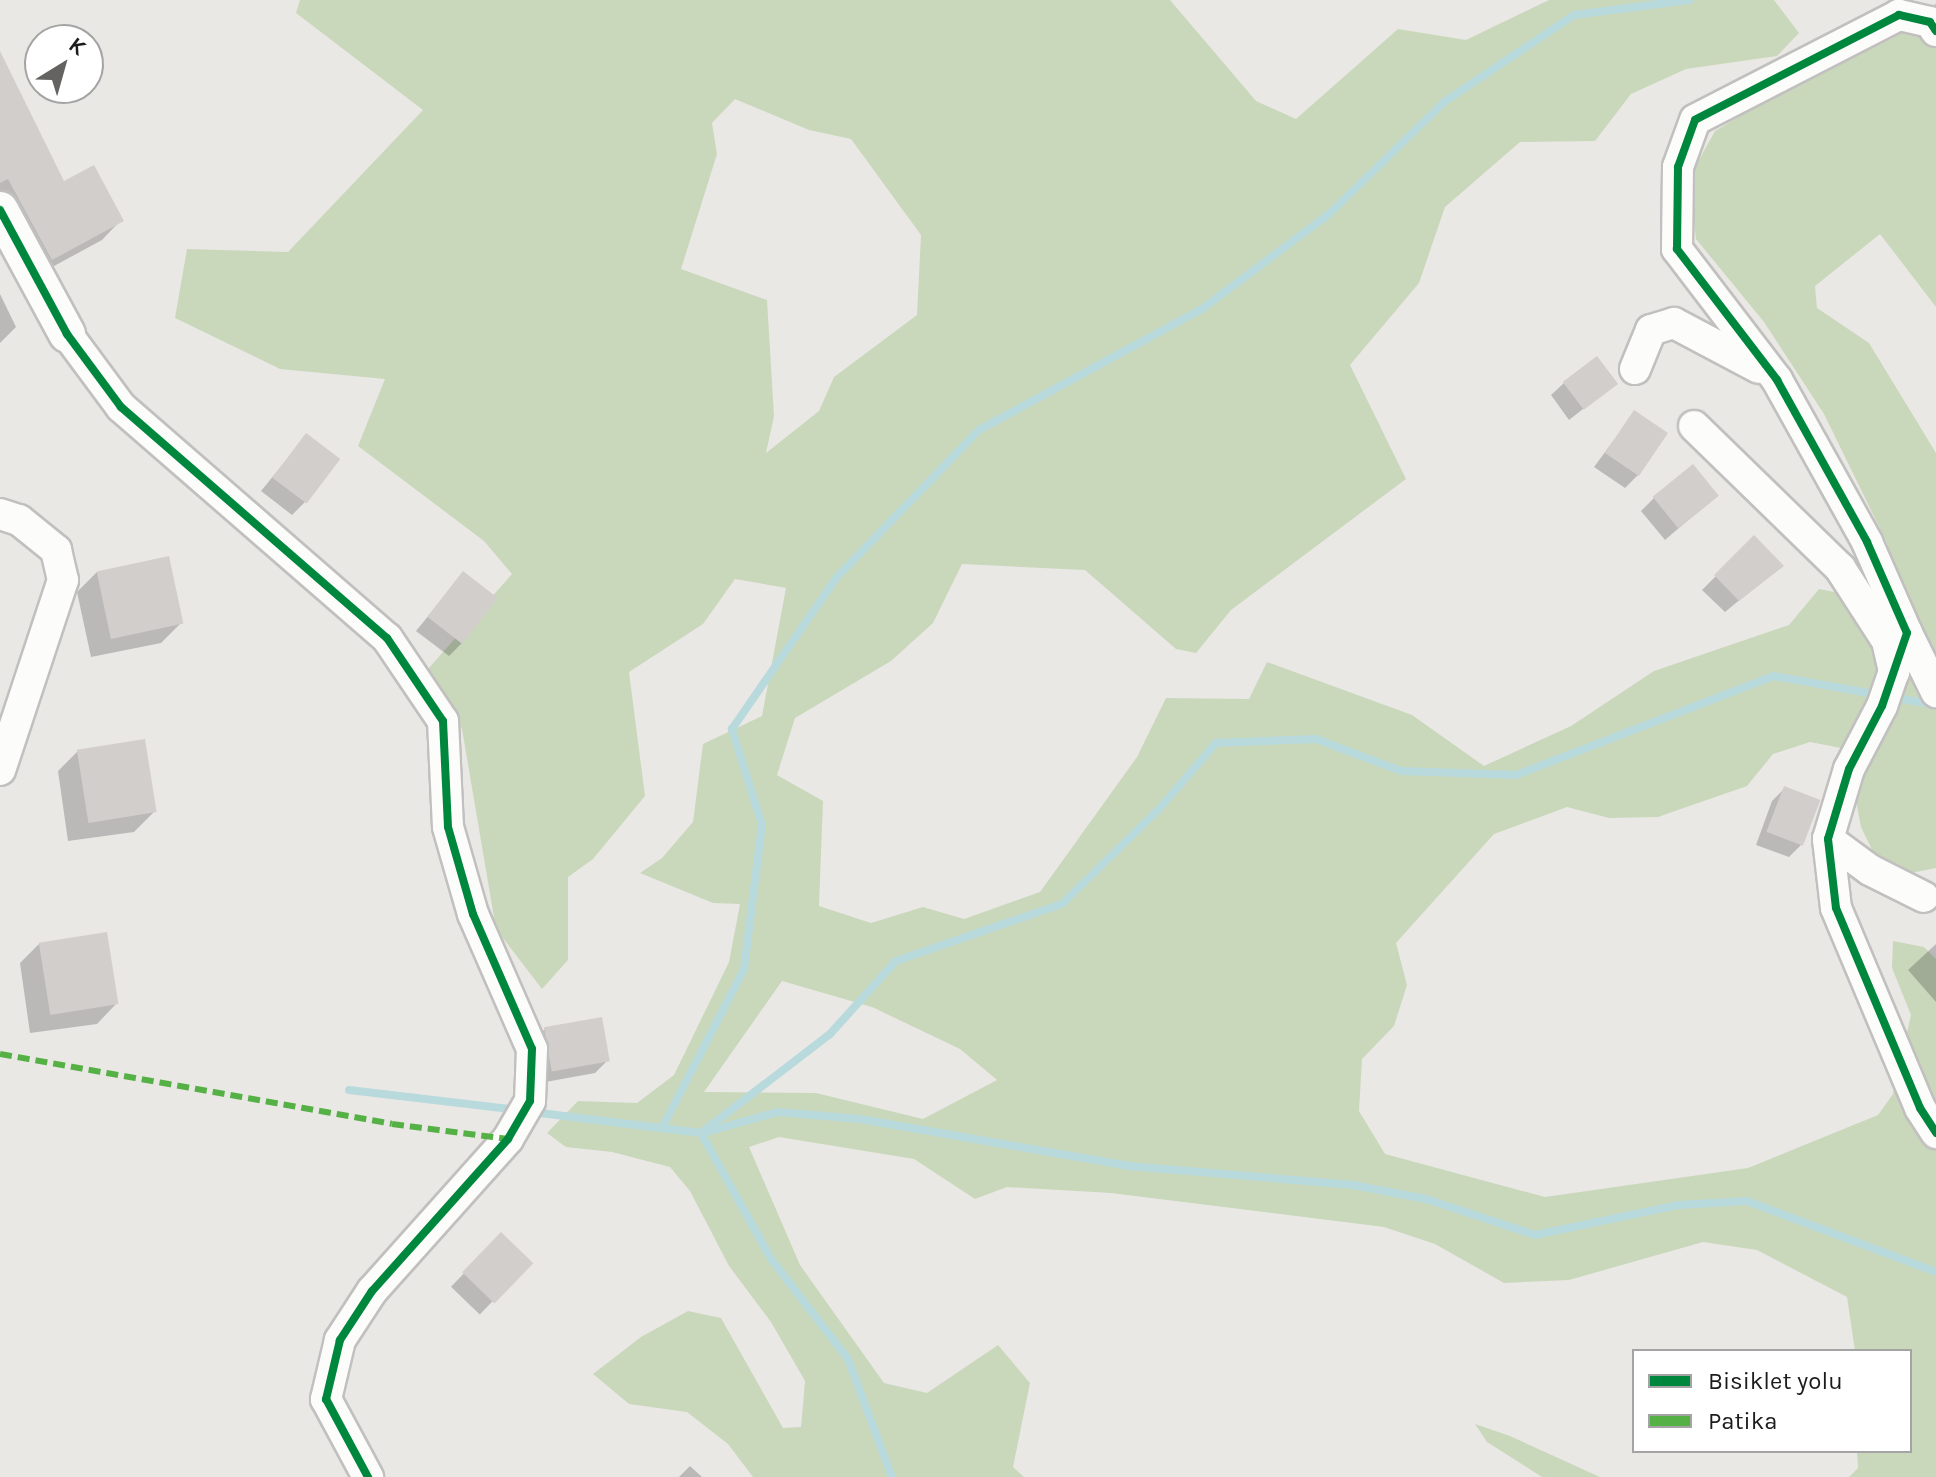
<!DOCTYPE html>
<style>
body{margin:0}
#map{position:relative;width:1936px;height:1477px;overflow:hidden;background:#eae8e5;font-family:Karla,sans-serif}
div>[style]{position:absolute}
.forest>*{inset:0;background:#c9d8bb}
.shadow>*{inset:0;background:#0003;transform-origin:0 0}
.stream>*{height:8px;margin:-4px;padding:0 4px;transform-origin:4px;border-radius:4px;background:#b9dadd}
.building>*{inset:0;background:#d1cecc;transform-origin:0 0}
.roads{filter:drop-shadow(2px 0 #c1c0bf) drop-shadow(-2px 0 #c1c0bf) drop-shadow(0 2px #c1c0bf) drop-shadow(0 -2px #c1c0bf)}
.minor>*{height:30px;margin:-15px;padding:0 15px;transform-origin:15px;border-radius:15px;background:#fcfcfb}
.tertiary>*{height:36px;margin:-18px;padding:0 18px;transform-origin:18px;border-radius:18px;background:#fcfcfb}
.quiet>*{height:6px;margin-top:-3px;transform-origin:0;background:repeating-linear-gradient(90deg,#55b145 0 12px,transparent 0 18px)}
.cycleway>*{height:8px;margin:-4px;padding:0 4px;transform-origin:4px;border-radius:4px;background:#00873e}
span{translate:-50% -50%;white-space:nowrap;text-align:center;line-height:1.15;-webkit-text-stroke:7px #fff;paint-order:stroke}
.legend{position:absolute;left:1632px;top:1349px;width:280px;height:104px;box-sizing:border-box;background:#fff;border:2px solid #a4a4a4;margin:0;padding:10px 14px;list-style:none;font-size:24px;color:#1c1c1c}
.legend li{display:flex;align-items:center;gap:16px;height:40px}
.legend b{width:40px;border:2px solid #a4a4a4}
.north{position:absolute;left:24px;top:24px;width:80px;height:80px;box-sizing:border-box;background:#fff;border:2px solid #a4a4a4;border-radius:50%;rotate:37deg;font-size:22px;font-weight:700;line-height:32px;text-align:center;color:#1c1c1c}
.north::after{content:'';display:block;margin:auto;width:28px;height:36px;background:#646362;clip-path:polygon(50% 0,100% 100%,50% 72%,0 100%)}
</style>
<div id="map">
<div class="forest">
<i style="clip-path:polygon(evenodd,300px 0,1170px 0,1256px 101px,1296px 119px,1398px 29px,1466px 40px,1549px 0,1774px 0,1799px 33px,1777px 56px,1686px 69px,1631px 94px,1595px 141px,1520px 142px,1445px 207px,1419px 283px,1350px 365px,1406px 479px,1231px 610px,1196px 653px,1176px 649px,1085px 570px,962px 564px,933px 623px,891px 661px,795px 718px,777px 775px,823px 801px,819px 906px,871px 923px,923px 907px,964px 919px,1040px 892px,1137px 757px,1166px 698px,1249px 699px,1267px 662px,1412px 715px,1484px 766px,1571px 726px,1654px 671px,1789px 625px,1819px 589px,1865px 598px,1888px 545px,1824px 414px,1764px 322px,1696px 239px,1689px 178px,1715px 131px,1790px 86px,1893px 38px,1936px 3px,1936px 307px,1880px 234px,1815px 286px,1817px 308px,1869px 343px,1936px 453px,1936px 868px,1901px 875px,1876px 858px,1861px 827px,1846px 749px,1810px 742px,1773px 754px,1747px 786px,1658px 817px,1609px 818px,1567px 807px,1494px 834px,1396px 943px,1407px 985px,1394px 1026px,1362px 1059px,1359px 1111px,1385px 1154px,1545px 1197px,1748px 1168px,1878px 1115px,1893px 1094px,1911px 1015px,1892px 968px,1893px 941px,1924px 947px,1936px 959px,1936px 1477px,1849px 1477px,1858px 1468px,1857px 1451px,1910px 1451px,1910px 1351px,1855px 1351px,1847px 1297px,1757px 1250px,1703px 1242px,1569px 1280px,1504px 1283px,1435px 1244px,1384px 1227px,1111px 1193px,1007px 1187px,975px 1199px,914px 1159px,779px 1137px,749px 1147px,800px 1265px,884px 1383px,927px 1393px,998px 1345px,1030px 1383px,1013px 1467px,1024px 1477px,753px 1477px,728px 1444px,687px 1412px,629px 1404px,593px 1374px,641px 1337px,688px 1311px,721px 1318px,783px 1428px,801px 1427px,805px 1381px,771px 1322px,729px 1266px,690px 1191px,670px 1167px,612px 1152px,566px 1147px,547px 1133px,578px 1101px,637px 1103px,674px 1075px,729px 962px,740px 904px,713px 903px,640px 873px,662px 858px,693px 822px,703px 744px,762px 716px,786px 588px,735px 579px,703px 624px,629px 672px,645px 796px,593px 859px,568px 877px,568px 960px,542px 989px,496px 929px,462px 729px,428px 669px,512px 574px,484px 541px,358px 446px,385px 379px,280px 369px,175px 318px,187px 249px,288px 252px,423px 110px,296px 13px,300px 0,735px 99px,809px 130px,851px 139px,921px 235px,917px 315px,834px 377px,819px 411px,766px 453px,774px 416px,767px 300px,681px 269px,717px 154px,712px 123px,735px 99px,300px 0,782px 981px,872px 1007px,960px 1049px,997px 1080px,923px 1119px,816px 1093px,704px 1092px,782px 981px)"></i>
<i style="clip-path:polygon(1475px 1424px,1510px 1436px,1600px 1477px,1542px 1477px,1487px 1442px)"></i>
</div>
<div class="shadow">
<i style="clip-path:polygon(0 73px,64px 184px,121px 220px,102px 240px,32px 278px,0 219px)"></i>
<i style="clip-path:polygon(0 294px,16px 327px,0 343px)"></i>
<i style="clip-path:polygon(1564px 383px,1615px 384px,1569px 420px,1551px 395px)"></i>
<i style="clip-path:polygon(1634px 413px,1638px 475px,1625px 488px,1594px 467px)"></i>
<i style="clip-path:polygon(306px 436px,305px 502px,292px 515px,261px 491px)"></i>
<i style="clip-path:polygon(1716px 496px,1665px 540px,1641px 511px,1654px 498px)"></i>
<i style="clip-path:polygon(1754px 538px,1781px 566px,1725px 612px,1702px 590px)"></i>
<i style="clip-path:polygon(97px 572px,181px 623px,161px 643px,91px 657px,77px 592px)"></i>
<i style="clip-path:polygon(463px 573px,462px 643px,449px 656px,416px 631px)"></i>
<i style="clip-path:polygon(78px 751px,154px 812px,134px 832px,68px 841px,58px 771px)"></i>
<i style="clip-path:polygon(1785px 788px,1802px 844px,1789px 857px,1756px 845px,1772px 801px)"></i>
<i style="clip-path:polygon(40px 943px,116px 1004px,97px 1024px,30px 1033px,20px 963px)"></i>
<i style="clip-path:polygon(1936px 944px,1936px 1002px,1908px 970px)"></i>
<i style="clip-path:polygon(545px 1029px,608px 1060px,595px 1073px,540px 1083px,532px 1042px)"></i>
<i style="left:501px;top:1235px;width:40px;height:72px;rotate:44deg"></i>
<i style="clip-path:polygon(690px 1466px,702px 1477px,679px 1477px)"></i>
</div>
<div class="stream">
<i style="left:349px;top:1090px;width:170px;rotate:6.7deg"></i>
<i style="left:532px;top:1112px;width:170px;rotate:7.1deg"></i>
<i style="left:701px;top:1133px;width:144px;rotate:60.9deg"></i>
<i style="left:771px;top:1259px;width:126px;rotate:52.4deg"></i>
<i style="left:848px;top:1359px;width:126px;rotate:69.6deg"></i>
<i style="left:662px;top:1128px;width:179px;rotate:-62.7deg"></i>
<i style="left:744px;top:969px;width:145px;rotate:-82.9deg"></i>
<i style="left:762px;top:825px;width:101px;rotate:-107.4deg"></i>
<i style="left:732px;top:729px;width:185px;rotate:-55.4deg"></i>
<i style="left:837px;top:577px;width:204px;rotate:-46deg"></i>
<i style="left:979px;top:430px;width:254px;rotate:-28.5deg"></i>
<i style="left:1202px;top:309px;width:159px;rotate:-36.8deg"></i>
<i style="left:1329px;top:214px;width:161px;rotate:-44.2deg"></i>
<i style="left:1444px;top:102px;width:156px;rotate:-33.8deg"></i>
<i style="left:1574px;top:15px;width:116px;rotate:-7.4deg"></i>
<i style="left:706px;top:1132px;width:75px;rotate:-15.5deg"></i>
<i style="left:778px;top:1112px;width:82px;rotate:4.9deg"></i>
<i style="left:860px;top:1119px;width:272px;rotate:9.9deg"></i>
<i style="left:1128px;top:1166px;width:226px;rotate:4.8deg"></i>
<i style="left:1353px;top:1185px;width:74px;rotate:10.9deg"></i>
<i style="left:1426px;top:1199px;width:115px;rotate:18.3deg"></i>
<i style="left:1535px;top:1235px;width:147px;rotate:-11.8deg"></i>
<i style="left:1679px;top:1205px;width:68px;rotate:-3.4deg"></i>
<i style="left:1747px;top:1201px;width:202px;rotate:20.6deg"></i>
<i style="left:701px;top:1133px;width:163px;rotate:-37.5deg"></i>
<i style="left:830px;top:1034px;width:98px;rotate:-47.9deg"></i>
<i style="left:896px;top:961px;width:176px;rotate:-19deg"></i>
<i style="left:1062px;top:904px;width:134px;rotate:-44.4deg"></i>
<i style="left:1158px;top:810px;width:89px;rotate:-49.1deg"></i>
<i style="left:1216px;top:743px;width:100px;rotate:-2.3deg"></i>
<i style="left:1316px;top:739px;width:91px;rotate:20.6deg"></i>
<i style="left:1401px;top:771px;width:115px;rotate:2deg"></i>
<i style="left:1516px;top:775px;width:276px;rotate:-21deg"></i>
<i style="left:1774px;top:676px;width:164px;rotate:10.2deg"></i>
</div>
<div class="building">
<i style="clip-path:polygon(0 51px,64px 181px,94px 165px,124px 221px,52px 260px,8px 179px,0 183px)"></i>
<i style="left:1597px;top:356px;width:35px;height:43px;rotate:53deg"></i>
<i style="left:1634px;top:410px;width:41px;height:52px;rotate:34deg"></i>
<i style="left:306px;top:433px;width:43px;height:56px;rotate:37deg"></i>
<i style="left:1693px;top:464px;width:41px;height:52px;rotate:51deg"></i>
<i style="clip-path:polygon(1754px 535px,1784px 566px,1739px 601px,1714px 575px)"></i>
<i style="left:169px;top:556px;width:69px;height:74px;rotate:78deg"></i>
<i style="left:463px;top:571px;width:44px;height:58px;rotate:38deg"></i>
<i style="left:145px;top:739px;width:74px;height:69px;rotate:81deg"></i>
<i style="left:1784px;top:786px;width:39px;height:49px;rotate:21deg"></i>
<i style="left:107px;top:932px;width:73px;height:69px;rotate:81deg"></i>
<i style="left:602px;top:1017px;width:45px;height:59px;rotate:80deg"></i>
<i style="left:501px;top:1232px;width:45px;height:56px;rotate:44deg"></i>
</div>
<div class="roads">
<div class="minor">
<i style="left:1936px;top:31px;width:11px;rotate:-124deg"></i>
<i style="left:1930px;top:22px;width:32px;rotate:-167deg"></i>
<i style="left:1899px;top:15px;width:229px;rotate:152.8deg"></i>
<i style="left:1695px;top:120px;width:50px;rotate:109.9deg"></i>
<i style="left:1678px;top:167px;width:82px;rotate:90.7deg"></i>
<i style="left:1677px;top:249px;width:165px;rotate:52.6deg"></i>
<i style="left:1777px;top:380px;width:185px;rotate:60.9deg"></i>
<i style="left:1867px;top:542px;width:99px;rotate:66.3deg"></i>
<i style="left:1907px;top:633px;width:77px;rotate:108.9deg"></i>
<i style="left:1882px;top:706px;width:71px;rotate:117.6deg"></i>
<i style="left:1849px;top:769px;width:73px;rotate:106.7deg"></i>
<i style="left:1828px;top:839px;width:69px;rotate:83.4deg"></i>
<i style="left:1836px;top:908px;width:217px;rotate:67.2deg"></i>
<i style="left:1920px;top:1108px;width:30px;rotate:57deg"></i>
<i style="left:67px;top:334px;width:91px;rotate:53.5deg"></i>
<i style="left:121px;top:407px;width:352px;rotate:41deg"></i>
<i style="left:387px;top:638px;width:100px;rotate:56deg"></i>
<i style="left:443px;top:721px;width:106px;rotate:87.3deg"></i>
<i style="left:448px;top:827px;width:91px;rotate:74deg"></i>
<i style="left:473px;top:914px;width:147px;rotate:66.4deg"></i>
<i style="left:532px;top:1049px;width:52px;rotate:92.2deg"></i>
<i style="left:530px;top:1101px;width:44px;rotate:120.1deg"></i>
<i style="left:508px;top:1139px;width:204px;rotate:131.8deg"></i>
<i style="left:372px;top:1291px;width:59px;rotate:123.1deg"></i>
<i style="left:340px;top:1340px;width:61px;rotate:103.3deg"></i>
<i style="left:326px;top:1399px;width:89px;rotate:61.7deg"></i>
<i style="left:1635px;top:369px;width:42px;rotate:-67.7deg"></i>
<i style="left:1651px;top:330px;width:24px;rotate:-17deg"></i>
<i style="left:1674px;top:323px;width:96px;rotate:27.9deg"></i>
<i style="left:1694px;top:426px;width:204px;rotate:44.2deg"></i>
<i style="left:1840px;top:568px;width:87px;rotate:57.2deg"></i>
<i style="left:1887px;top:641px;width:32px;rotate:77deg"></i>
<i style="left:0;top:514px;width:20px;rotate:18deg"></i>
<i style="left:19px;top:520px;width:48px;rotate:39deg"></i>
<i style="left:56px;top:550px;width:31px;rotate:77deg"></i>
<i style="left:63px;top:580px;width:200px;rotate:108.3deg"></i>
<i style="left:1907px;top:633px;width:66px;rotate:63.8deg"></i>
<i style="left:1828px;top:839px;width:52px;rotate:36.4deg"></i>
<i style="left:1870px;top:870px;width:60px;rotate:26.6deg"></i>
</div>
<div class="tertiary">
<i style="left:0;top:210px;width:141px;rotate:61.6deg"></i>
</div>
</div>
<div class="quiet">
<i style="left:0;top:1054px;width:398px;rotate:10.1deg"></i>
<i style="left:392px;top:1124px;width:117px;rotate:7.4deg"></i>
</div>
<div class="cycleway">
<i style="left:1936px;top:31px;width:11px;rotate:-124deg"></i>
<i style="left:1930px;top:22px;width:32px;rotate:-167deg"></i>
<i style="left:1899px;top:15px;width:229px;rotate:152.8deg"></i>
<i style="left:1695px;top:120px;width:50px;rotate:109.9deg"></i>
<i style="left:1678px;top:167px;width:82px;rotate:90.7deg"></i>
<i style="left:1677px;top:249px;width:165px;rotate:52.6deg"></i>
<i style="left:1777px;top:380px;width:185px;rotate:60.9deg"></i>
<i style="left:1867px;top:542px;width:99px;rotate:66.3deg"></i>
<i style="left:1907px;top:633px;width:77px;rotate:108.9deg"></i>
<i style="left:1882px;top:706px;width:71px;rotate:117.6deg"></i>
<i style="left:1849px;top:769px;width:73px;rotate:106.7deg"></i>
<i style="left:1828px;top:839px;width:69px;rotate:83.4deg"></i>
<i style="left:1836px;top:908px;width:217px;rotate:67.2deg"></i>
<i style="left:1920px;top:1108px;width:30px;rotate:57deg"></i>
<i style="left:0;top:210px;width:141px;rotate:61.6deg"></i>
<i style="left:67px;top:334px;width:91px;rotate:53.5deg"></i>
<i style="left:121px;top:407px;width:352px;rotate:41deg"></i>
<i style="left:387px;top:638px;width:100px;rotate:56deg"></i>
<i style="left:443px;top:721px;width:106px;rotate:87.3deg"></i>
<i style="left:448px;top:827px;width:91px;rotate:74deg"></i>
<i style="left:473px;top:914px;width:147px;rotate:66.4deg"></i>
<i style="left:532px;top:1049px;width:52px;rotate:92.2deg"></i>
<i style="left:530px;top:1101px;width:44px;rotate:120.1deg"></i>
<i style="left:508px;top:1139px;width:204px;rotate:131.8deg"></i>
<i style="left:372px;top:1291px;width:59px;rotate:123.1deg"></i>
<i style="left:340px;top:1340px;width:61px;rotate:103.3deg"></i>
<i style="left:326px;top:1399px;width:89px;rotate:61.7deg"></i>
</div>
<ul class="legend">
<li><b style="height:10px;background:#00873e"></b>Bisiklet yolu</li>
<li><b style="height:10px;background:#55b145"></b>Patika</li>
</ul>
<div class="north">K</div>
</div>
